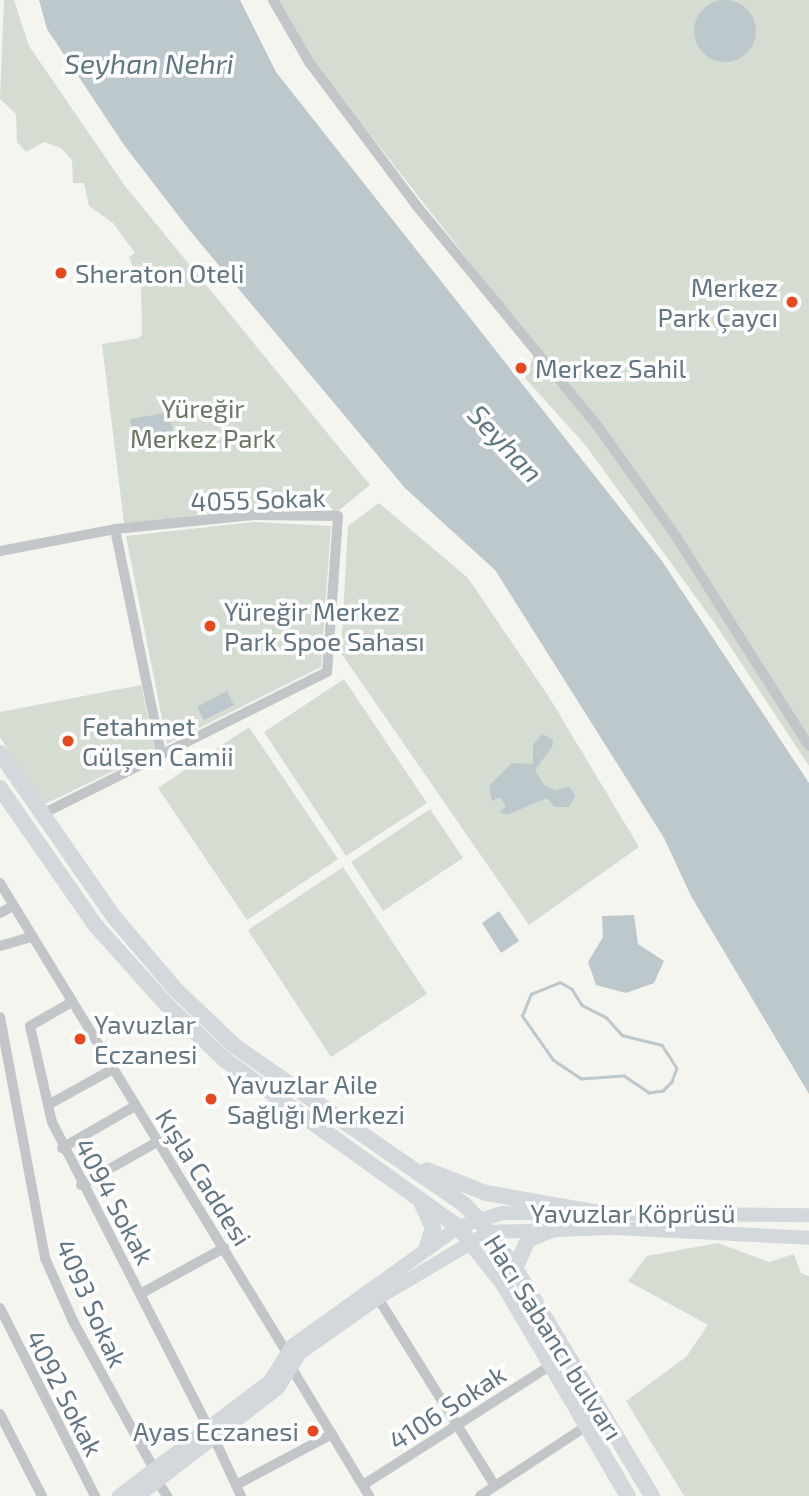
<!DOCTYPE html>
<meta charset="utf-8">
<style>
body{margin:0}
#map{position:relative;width:809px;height:1496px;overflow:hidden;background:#f5f5f0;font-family:"Exo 2",sans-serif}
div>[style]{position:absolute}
.green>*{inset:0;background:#d5dcd1}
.water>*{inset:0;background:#bdc8cd}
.round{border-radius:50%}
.stream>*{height:2.5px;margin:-1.25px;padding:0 1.25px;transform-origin:1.25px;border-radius:1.25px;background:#bdc8cd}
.street>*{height:10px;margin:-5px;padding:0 5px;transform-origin:5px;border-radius:5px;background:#c2c6c9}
.secondary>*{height:14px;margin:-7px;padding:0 7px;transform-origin:7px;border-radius:7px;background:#d3d8dc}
.primary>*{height:16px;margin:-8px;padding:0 8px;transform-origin:8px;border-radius:8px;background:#d3d8dc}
.dots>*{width:19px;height:19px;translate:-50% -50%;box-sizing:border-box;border:4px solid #fff;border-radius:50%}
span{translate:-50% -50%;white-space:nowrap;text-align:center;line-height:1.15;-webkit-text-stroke:7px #fff;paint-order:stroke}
.poi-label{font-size:26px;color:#627583}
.left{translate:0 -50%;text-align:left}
.right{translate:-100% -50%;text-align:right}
.park-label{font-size:26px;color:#677a61}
.street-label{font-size:26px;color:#627583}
.water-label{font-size:28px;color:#5e7780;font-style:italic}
</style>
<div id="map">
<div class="green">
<i style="clip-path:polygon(4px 0,14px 0,29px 46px,125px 186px,370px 485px,337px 512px,253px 511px,124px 523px,102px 344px,139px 338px,142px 334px,141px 286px,129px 257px,135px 253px,113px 223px,89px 206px,84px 183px,73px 183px,72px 160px,61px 148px,44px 142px,26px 152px,17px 142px,16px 114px,0 99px)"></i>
<i style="clip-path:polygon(277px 0,809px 0,809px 766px,716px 625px,586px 446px,525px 378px,537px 348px,311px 59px)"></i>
<i style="clip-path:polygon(379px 503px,468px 578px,549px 697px,639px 847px,529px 925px,341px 653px,348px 526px)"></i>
<i style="clip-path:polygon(254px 522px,331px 526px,321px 667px,167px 744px,126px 536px)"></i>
<i style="clip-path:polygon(344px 679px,427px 803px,346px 856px,264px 732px)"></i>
<i style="clip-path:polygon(141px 685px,155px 751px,41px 806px,0 737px,0 712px)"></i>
<i style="clip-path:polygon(249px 727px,338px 859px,247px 920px,158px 788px)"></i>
<i style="clip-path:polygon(430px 809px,463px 858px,383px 911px,351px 862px)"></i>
<i style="clip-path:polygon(343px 867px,427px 994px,331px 1057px,248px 930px)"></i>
<i style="clip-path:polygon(718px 1243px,769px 1262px,794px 1254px,801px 1273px,809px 1276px,809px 1496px,684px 1496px,626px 1401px,686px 1357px,708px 1325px,628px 1281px,647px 1256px)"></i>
</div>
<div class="water">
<i class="round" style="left:694px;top:0;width:62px;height:62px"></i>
<i style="clip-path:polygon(39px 0,240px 0,276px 72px,662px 561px,809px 783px,809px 1094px,691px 896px,664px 838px,495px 570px,405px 488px,191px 232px,124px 145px,47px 29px)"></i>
<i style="clip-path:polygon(170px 412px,173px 434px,134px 440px,130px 419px)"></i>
<i style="clip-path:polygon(227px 691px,234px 705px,204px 720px,197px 707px)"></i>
<i style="clip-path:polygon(542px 734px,553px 740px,552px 747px,535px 770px,544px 785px,556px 790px,570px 787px,575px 797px,569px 807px,554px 807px,547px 798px,507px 815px,500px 812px,506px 806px,500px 797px,492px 801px,489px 786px,512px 763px,533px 764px,533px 745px)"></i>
<i style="clip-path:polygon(499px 911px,519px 941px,501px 953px,482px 923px)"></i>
<i style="clip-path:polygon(634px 915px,638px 944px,664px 961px,654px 983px,626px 993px,596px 985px,588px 962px,603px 937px,602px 916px)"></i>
</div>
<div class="stream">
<i style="left:560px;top:982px;width:14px;rotate:30deg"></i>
<i style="left:572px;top:989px;width:19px;rotate:58deg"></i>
<i style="left:582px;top:1005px;width:27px;rotate:27deg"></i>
<i style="left:606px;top:1017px;width:24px;rotate:48deg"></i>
<i style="left:622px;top:1035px;width:41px;rotate:14deg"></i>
<i style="left:662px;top:1045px;width:27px;rotate:57deg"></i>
<i style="left:677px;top:1068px;width:15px;rotate:110deg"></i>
<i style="left:672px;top:1082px;width:13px;rotate:135deg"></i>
<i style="left:663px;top:1091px;width:14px;rotate:172deg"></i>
<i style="left:649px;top:1093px;width:30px;rotate:-146deg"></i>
<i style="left:624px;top:1076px;width:43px;rotate:176deg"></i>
<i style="left:581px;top:1079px;width:34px;rotate:-146deg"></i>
<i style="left:553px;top:1060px;width:54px;rotate:-125.2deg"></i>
<i style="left:522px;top:1016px;width:24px;rotate:-68deg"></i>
<i style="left:531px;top:994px;width:31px;rotate:-22deg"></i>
</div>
<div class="street">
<i style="left:273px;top:0;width:72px;rotate:59.9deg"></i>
<i style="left:309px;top:62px;width:179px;rotate:53.2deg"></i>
<i style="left:416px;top:205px;width:285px;rotate:50.6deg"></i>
<i style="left:597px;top:425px;width:138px;rotate:54.7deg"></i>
<i style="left:677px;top:538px;width:246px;rotate:57.6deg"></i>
<i style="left:115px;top:529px;width:230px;rotate:78.4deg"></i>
<i style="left:0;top:551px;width:117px;rotate:-10.8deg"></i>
<i style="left:115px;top:529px;width:139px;rotate:-5.8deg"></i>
<i style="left:253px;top:515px;width:85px;rotate:0.7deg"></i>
<i style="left:338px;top:516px;width:156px;rotate:94deg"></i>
<i style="left:327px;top:672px;width:321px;rotate:153.5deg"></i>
<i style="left:0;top:883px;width:551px;rotate:58.59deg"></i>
<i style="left:287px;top:1353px;width:15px;rotate:74deg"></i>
<i style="left:291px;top:1367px;width:151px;rotate:58.8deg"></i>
<i style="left:0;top:913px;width:15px;rotate:-28deg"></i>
<i style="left:0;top:946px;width:33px;rotate:-16deg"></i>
<i style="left:72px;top:1002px;width:48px;rotate:150.3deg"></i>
<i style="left:30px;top:1026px;width:98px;rotate:77.1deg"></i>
<i style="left:52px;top:1122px;width:345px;rotate:62.9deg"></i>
<i style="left:0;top:1017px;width:245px;rotate:79.4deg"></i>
<i style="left:45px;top:1258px;width:71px;rotate:66deg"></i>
<i style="left:74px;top:1323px;width:169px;rotate:61.3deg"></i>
<i style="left:48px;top:1105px;width:74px;rotate:-29deg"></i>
<i style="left:62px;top:1148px;width:84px;rotate:-29.9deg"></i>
<i style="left:81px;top:1185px;width:87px;rotate:-29.5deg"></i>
<i style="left:140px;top:1294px;width:96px;rotate:-28.7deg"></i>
<i style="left:378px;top:1298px;width:221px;rotate:58.1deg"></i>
<i style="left:0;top:1308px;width:211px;rotate:63.2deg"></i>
<i style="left:0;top:1414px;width:92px;rotate:62.9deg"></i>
<i style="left:214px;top:1438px;width:64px;rotate:65deg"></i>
<i style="left:158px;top:1482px;width:17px;rotate:57deg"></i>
<i style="left:236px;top:1485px;width:109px;rotate:-28deg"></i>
<i style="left:363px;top:1485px;width:225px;rotate:-32.5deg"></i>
<i style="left:480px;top:1496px;width:129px;rotate:-33.3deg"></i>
</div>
<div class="secondary">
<i style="left:119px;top:1496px;width:190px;rotate:-37.3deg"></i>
<i style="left:270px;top:1381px;width:41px;rotate:-57.8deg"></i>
<i style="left:292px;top:1346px;width:204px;rotate:-35.6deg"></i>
<i style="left:458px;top:1227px;width:46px;rotate:-17.7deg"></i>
<i style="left:502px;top:1213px;width:307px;rotate:0.4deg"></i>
<i style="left:138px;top:1496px;width:177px;rotate:-37.6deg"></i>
<i style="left:278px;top:1388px;width:41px;rotate:-57.8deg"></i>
<i style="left:300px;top:1353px;width:95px;rotate:-35.2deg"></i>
<i style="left:378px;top:1298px;width:129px;rotate:-30.7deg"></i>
<i style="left:489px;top:1232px;width:125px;rotate:-1.8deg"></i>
<i style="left:614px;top:1228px;width:195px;rotate:2.9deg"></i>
</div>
<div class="primary">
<i style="left:0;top:753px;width:200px;rotate:55.2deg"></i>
<i style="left:114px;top:917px;width:94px;rotate:49.7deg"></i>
<i style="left:175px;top:989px;width:84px;rotate:43.6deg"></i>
<i style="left:236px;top:1047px;width:277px;rotate:34.6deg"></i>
<i style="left:464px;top:1204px;width:22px;rotate:47deg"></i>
<i style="left:479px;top:1220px;width:60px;rotate:53.1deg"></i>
<i style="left:515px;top:1268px;width:266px;rotate:59deg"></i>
<i style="left:0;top:788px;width:168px;rotate:55.2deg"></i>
<i style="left:96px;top:926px;width:103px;rotate:48.1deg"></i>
<i style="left:165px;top:1003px;width:83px;rotate:43.5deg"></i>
<i style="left:225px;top:1060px;width:287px;rotate:35.6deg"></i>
<i style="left:458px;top:1227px;width:74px;rotate:51.6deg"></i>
<i style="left:504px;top:1285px;width:245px;rotate:59.6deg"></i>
<i style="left:427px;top:1170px;width:63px;rotate:21.3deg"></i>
<i style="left:486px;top:1193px;width:116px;rotate:10deg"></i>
<i style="left:421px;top:1202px;width:29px;rotate:65deg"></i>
<i style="left:433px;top:1228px;width:22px;rotate:108deg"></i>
<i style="left:515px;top:1268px;width:31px;rotate:-65deg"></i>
<i style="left:528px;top:1240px;width:30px;rotate:-23deg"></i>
</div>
<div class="dots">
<i style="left:61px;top:273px;background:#e9481c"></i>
<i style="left:792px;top:302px;background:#e9481c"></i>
<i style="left:521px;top:368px;background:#e9481c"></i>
<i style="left:210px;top:626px;background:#e9481c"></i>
<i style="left:68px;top:741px;background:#e9481c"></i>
<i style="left:80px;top:1039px;background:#e9481c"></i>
<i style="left:211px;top:1099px;background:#e9481c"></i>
<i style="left:313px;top:1431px;background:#e9481c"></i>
</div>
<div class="poi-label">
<span class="left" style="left:75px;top:273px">Sheraton Oteli</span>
<span class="right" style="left:778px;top:302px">Merkez<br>Park Çaycı</span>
<span class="left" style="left:535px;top:368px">Merkez Sahil</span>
<span class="left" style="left:224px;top:626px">Yüreğir Merkez<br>Park Spoe Sahası</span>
<span class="left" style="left:82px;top:741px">Fetahmet<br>Gülşen Camii</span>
<span class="left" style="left:94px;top:1039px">Yavuzlar<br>Eczanesi</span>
<span class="left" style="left:227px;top:1099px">Yavuzlar Aile<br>Sağlığı Merkezi</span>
<span class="right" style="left:299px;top:1431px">Ayas Eczanesi</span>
</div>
<div class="park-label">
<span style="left:203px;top:423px">Yüreğir<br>Merkez Park</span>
</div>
<div class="street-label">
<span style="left:258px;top:499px;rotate:-2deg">4055 Sokak</span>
<span style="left:204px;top:1177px;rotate:58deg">Kışla Caddesi</span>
<span style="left:115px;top:1201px;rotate:62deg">4094 Sokak</span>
<span style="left:633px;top:1213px">Yavuzlar Köprüsü</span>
<span style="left:92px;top:1303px;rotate:66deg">4093 Sokak</span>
<span style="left:554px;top:1337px;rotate:58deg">Hacı Sabancı bulvarı</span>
<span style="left:65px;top:1393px;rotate:63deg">4092 Sokak</span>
<span style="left:447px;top:1407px;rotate:-33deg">4106 Sokak</span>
</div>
<div class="water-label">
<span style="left:149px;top:63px">Seyhan Nehri</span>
<span style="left:506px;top:443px;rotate:47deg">Seyhan</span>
</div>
</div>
